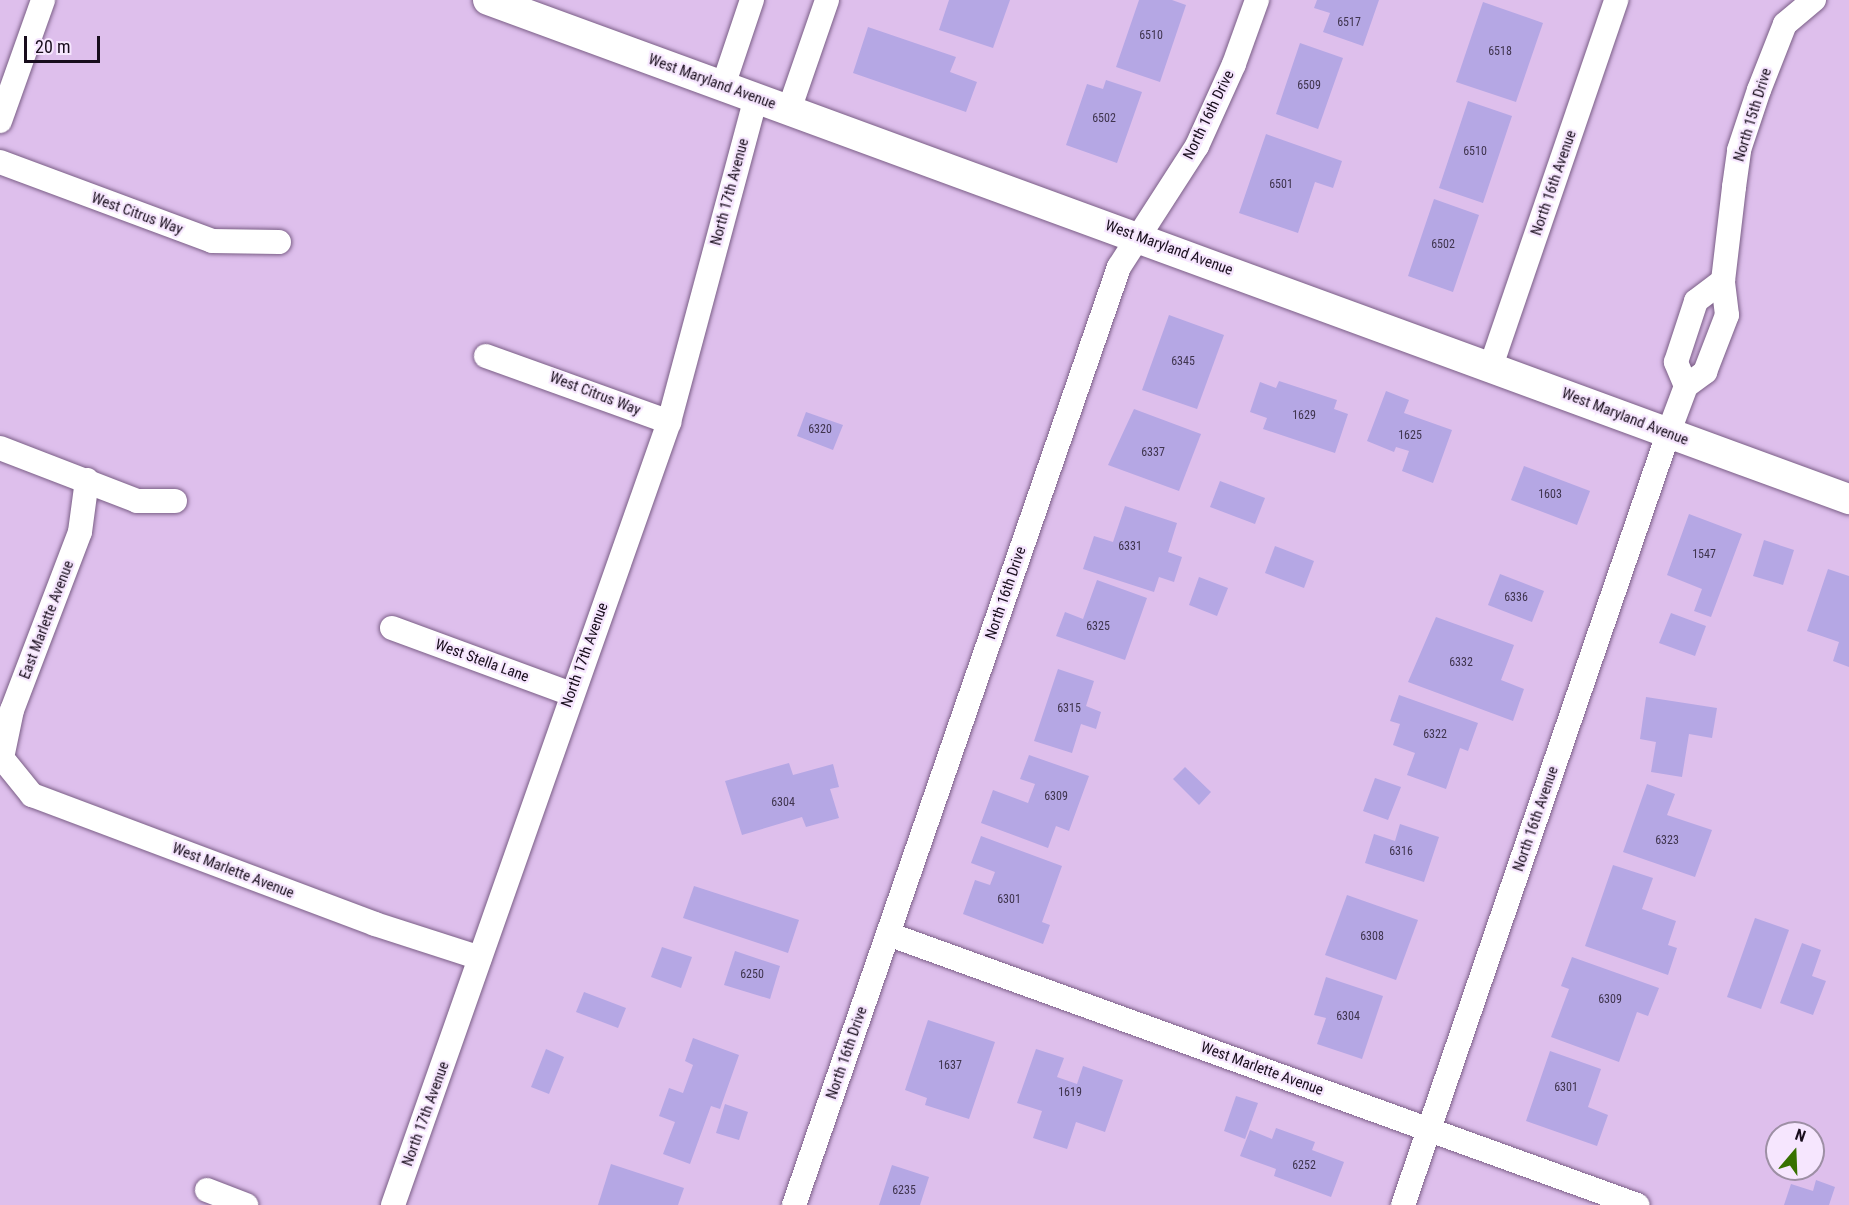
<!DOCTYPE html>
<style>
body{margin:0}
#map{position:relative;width:1849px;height:1205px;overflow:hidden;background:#debfec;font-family:"Roboto Condensed",sans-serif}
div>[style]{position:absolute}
.building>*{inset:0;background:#b5a7e4}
.roads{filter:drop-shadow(0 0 2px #7a5e86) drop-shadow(0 0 2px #7a5e86)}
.minor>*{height:24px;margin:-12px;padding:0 12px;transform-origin:12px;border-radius:12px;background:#fff}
.tertiary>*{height:30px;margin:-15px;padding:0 15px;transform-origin:15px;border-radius:15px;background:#fff}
span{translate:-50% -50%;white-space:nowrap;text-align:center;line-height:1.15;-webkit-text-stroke:4.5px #f6e6fe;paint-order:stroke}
.number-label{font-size:12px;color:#3f344e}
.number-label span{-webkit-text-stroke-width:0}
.street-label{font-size:15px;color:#180d1c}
.north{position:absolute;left:1765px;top:1121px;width:60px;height:60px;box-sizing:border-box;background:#f6e6fe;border:2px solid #9d8fa4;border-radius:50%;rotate:19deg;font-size:16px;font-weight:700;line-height:24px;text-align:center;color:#180d1c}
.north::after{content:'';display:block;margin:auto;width:21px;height:27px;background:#377100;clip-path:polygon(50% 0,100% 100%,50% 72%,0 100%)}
.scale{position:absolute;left:24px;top:36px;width:76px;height:27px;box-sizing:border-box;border:3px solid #180d1c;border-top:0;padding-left:8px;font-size:18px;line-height:21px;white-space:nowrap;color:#180d1c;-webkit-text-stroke:4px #f6e6fe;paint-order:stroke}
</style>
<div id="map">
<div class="building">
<i style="clip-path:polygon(949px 0,1010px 0,993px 48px,939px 30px)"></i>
<i style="clip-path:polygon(1139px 0,1172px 0,1186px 5px,1160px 82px,1116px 67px)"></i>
<i style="clip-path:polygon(1317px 0,1379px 0,1363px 46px,1323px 32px,1330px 13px,1314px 8px)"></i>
<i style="clip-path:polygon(1483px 2px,1543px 23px,1516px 102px,1456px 82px)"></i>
<i style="clip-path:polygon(868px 27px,956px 57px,950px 72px,977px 82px,966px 112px,853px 73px)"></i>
<i style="clip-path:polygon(1300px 43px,1343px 58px,1318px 129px,1276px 114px)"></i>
<i style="clip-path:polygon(1106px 80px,1142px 92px,1117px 163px,1066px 145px,1087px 84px,1103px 89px)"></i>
<i style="clip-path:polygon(1468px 101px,1512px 116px,1483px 203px,1439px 188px)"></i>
<i style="clip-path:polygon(1266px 134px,1342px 161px,1333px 188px,1315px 182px,1298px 233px,1239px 213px)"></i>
<i style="clip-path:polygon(1434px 199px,1479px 215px,1453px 292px,1408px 276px)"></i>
<i style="clip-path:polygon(1169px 315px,1224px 335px,1197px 409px,1142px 390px)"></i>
<i style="clip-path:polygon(1279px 381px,1337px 400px,1334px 409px,1348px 414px,1335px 453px,1263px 429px,1267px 418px,1250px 412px,1260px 382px,1276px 388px)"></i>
<i style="clip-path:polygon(1386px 391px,1409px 400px,1404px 413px,1452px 430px,1433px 483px,1402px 471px,1409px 451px,1396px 447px,1394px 452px,1367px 441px)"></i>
<i style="clip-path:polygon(1134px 409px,1201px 434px,1179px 491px,1108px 465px)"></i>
<i style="clip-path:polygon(806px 412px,843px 425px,833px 450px,797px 436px)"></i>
<i style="clip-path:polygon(1524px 466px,1590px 491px,1577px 525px,1511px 500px)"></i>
<i style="clip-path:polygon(1220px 481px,1265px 498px,1255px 524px,1210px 507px)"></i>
<i style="clip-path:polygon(1125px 506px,1177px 523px,1168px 552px,1182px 557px,1174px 582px,1159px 577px,1154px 592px,1083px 569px,1094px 536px,1113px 542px)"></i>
<i style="clip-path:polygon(1689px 514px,1742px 534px,1711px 617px,1694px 611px,1702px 589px,1667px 575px)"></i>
<i style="clip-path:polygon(1764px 540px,1794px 550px,1783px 585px,1753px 576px)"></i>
<i style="clip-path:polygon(1275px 546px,1314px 561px,1304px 588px,1265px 573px)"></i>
<i style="clip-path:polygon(1828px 569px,1849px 576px,1849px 667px,1833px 661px,1839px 642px,1807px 631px)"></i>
<i style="clip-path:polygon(1500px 574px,1544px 591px,1532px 622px,1488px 605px)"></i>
<i style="clip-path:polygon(1199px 577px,1228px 588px,1217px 616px,1189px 605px)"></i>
<i style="clip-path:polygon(1097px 580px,1147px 598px,1125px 660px,1056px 636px,1065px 612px,1083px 619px)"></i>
<i style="clip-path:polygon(1671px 613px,1706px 626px,1695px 656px,1659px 643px)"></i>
<i style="clip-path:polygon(1436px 617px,1514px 645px,1501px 680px,1524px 689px,1513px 721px,1408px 682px)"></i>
<i style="clip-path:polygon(1058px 669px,1094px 681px,1086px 706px,1101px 712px,1096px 729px,1081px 724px,1072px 753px,1034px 741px)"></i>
<i style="clip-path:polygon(1399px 695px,1478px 723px,1468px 751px,1460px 748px,1446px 789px,1407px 775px,1415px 753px,1393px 745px,1400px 724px,1390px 721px)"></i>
<i style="clip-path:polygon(1646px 697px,1717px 708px,1712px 738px,1689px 734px,1682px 777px,1651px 772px,1656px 742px,1640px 739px)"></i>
<i style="clip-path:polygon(1029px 755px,1089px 776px,1069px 831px,1056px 826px,1048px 848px,981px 823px,993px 790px,1028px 803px,1035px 784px,1020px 779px)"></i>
<i style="clip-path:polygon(789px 763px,793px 775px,833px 764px,839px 787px,830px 789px,839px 818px,806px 827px,802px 817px,742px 835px,725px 781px)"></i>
<i style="clip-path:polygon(1185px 767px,1211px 792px,1199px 805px,1173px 779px)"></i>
<i style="clip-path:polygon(1375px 778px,1401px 787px,1388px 820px,1363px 811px)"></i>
<i style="clip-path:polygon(1647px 784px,1675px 794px,1667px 815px,1712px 830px,1695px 877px,1623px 852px)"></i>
<i style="clip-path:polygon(1400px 824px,1439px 837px,1424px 882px,1365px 863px,1374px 834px,1395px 841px)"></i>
<i style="clip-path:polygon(981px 836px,1062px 866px,1042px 922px,1050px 925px,1043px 944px,963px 914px,975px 880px,990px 885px,995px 872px,971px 863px)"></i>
<i style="clip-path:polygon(1613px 865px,1653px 878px,1642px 909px,1676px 921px,1668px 945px,1677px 948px,1668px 975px,1585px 946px)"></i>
<i style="clip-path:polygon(694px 886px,799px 920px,788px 953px,683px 918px)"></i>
<i style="clip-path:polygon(1347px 895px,1418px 920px,1396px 980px,1325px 955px)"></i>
<i style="clip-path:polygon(1755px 918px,1789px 930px,1761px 1009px,1727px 997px)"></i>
<i style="clip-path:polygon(1802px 943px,1821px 950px,1812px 976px,1826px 981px,1813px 1015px,1780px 1003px)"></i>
<i style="clip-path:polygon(662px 947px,692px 957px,681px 988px,651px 977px)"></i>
<i style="clip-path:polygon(735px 951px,780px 966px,770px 999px,724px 985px)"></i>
<i style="clip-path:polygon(1572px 957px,1659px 988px,1648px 1016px,1637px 1012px,1619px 1062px,1551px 1037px,1569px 989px,1561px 986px)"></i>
<i style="clip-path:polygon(1326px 977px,1383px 996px,1362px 1059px,1317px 1044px,1326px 1018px,1314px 1015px)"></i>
<i style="clip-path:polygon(584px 992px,626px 1008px,618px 1028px,576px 1012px)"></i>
<i style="clip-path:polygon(928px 1020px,995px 1042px,969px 1119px,925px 1105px,927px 1098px,905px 1090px)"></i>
<i style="clip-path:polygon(693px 1038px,739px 1055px,720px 1109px,711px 1106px,690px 1164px,663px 1154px,675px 1122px,659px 1116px,669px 1088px,683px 1093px,693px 1065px,685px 1061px)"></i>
<i style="clip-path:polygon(546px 1049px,564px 1057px,549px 1094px,531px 1087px)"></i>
<i style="clip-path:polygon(1036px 1049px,1064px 1058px,1057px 1077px,1077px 1084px,1083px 1066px,1123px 1080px,1105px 1132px,1076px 1122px,1067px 1149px,1033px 1138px,1042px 1111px,1017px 1103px)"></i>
<i style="clip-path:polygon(1550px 1051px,1601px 1069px,1588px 1107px,1608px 1115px,1597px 1146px,1526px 1121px)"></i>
<i style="clip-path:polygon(1236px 1096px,1258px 1103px,1245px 1139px,1224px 1131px)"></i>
<i style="clip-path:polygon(725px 1104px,748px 1112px,739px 1140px,716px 1133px)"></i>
<i style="clip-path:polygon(1276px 1128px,1315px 1142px,1312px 1150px,1344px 1162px,1331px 1197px,1274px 1176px,1276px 1169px,1240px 1156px,1250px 1130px,1272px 1139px)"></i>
<i style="clip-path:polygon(611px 1164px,684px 1188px,678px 1205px,598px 1205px)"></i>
<i style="clip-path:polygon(892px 1165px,929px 1177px,920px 1205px,879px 1205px)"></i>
<i style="clip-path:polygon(1816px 1180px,1835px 1187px,1829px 1205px,1784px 1205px,1791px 1184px,1813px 1191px)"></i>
</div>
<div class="roads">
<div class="minor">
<i style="left:723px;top:86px;width:91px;rotate:-71.4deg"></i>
<i style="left:789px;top:110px;width:116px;rotate:-70.9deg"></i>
<i style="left:0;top:121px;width:128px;rotate:-70.4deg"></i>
<i style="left:0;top:162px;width:226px;rotate:20.4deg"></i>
<i style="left:212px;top:241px;width:67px;rotate:0.9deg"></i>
<i style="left:486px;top:356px;width:195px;rotate:19.8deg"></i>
<i style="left:1491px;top:366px;width:387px;rotate:-71.1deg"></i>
<i style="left:1686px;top:386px;width:26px;rotate:-113deg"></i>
<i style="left:1676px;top:362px;width:64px;rotate:-71.8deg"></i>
<i style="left:1696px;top:301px;width:34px;rotate:-37deg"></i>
<i style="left:0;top:448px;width:147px;rotate:21.1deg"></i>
<i style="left:137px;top:501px;width:38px"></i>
<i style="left:87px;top:480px;width:52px;rotate:97.7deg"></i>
<i style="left:80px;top:532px;width:191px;rotate:110.9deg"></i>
<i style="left:12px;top:710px;width:49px;rotate:101.8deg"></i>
<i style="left:2px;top:758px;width:48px;rotate:51deg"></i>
<i style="left:32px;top:795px;width:366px;rotate:20.6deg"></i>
<i style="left:375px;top:924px;width:110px;rotate:17.9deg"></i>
<i style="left:392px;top:628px;width:191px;rotate:20.2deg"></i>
<i style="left:888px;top:934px;width:797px;rotate:19.89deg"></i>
<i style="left:207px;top:1190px;width:42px;rotate:21deg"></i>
<i style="left:393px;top:1205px;width:830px;rotate:-70.58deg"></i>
<i style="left:669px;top:422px;width:335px;rotate:-75deg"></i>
<i style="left:794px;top:1205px;width:993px;rotate:-70.89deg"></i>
<i style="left:1119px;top:267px;width:144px;rotate:-57.2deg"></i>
<i style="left:1197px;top:146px;width:90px;rotate:-65.7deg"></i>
<i style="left:1234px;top:64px;width:68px;rotate:-70.2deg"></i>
<i style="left:1403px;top:1205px;width:815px;rotate:-71.03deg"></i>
<i style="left:1668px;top:434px;width:51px;rotate:-69.4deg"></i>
<i style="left:1686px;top:386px;width:24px;rotate:-36deg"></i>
<i style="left:1705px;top:372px;width:61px;rotate:-68.9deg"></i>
<i style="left:1727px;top:315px;width:34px;rotate:-97deg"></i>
<i style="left:1723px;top:281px;width:95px;rotate:-83.3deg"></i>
<i style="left:1734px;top:187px;width:37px;rotate:-82deg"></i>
<i style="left:1739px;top:150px;width:63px;rotate:-71.6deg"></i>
<i style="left:1759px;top:90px;width:71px;rotate:-68.5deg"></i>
<i style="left:1785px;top:24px;width:38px;rotate:-40deg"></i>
</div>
<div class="tertiary">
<i style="left:488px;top:0;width:1450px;rotate:20.14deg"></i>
</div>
</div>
<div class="number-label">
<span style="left:1349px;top:23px">6517</span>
<span style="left:1151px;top:36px">6510</span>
<span style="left:1500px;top:52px">6518</span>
<span style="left:1309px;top:86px">6509</span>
<span style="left:1104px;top:119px">6502</span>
<span style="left:1475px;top:152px">6510</span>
<span style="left:1281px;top:185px">6501</span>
<span style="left:1443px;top:245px">6502</span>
<span style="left:1183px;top:362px">6345</span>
<span style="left:1304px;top:416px">1629</span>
<span style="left:820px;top:430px">6320</span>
<span style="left:1410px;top:436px">1625</span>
<span style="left:1153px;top:453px">6337</span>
<span style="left:1550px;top:495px">1603</span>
<span style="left:1130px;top:547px">6331</span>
<span style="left:1704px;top:555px">1547</span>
<span style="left:1516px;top:598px">6336</span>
<span style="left:1098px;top:627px">6325</span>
<span style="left:1461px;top:663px">6332</span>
<span style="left:1069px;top:709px">6315</span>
<span style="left:1435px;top:735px">6322</span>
<span style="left:1056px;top:797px">6309</span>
<span style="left:783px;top:803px">6304</span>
<span style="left:1667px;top:841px">6323</span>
<span style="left:1401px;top:852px">6316</span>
<span style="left:1009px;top:900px">6301</span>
<span style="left:1372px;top:937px">6308</span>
<span style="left:752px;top:975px">6250</span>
<span style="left:1610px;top:1000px">6309</span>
<span style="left:1348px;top:1017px">6304</span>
<span style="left:950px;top:1066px">1637</span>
<span style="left:1566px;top:1088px">6301</span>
<span style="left:1070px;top:1093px">1619</span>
<span style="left:1304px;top:1166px">6252</span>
<span style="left:904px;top:1191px">6235</span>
</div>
<div class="street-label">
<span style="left:712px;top:82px;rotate:20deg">West Maryland Avenue</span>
<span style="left:1209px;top:115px;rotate:-64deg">North 16th Drive</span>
<span style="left:1753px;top:115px;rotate:-73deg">North 15th Drive</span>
<span style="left:1554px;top:183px;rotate:-71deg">North 16th Avenue</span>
<span style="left:730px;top:192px;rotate:-75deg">North 17th Avenue</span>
<span style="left:137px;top:214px;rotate:20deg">West Citrus Way</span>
<span style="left:1169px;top:248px;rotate:20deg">West Maryland Avenue</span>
<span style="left:595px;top:394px;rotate:21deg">West Citrus Way</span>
<span style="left:1625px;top:417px;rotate:21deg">West Maryland Avenue</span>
<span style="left:1006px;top:593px;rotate:-71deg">North 16th Drive</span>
<span style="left:47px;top:620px;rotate:-69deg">East Marlette Avenue</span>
<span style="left:585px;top:655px;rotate:-70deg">North 17th Avenue</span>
<span style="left:482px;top:661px;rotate:20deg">West Stella Lane</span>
<span style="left:1536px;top:819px;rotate:-71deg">North 16th Avenue</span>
<span style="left:233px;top:871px;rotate:21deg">West Marlette Avenue</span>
<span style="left:847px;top:1053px;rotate:-71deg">North 16th Drive</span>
<span style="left:1262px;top:1069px;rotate:20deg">West Marlette Avenue</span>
<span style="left:426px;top:1114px;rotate:-70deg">North 17th Avenue</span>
</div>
<div class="north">N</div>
<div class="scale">20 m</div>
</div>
